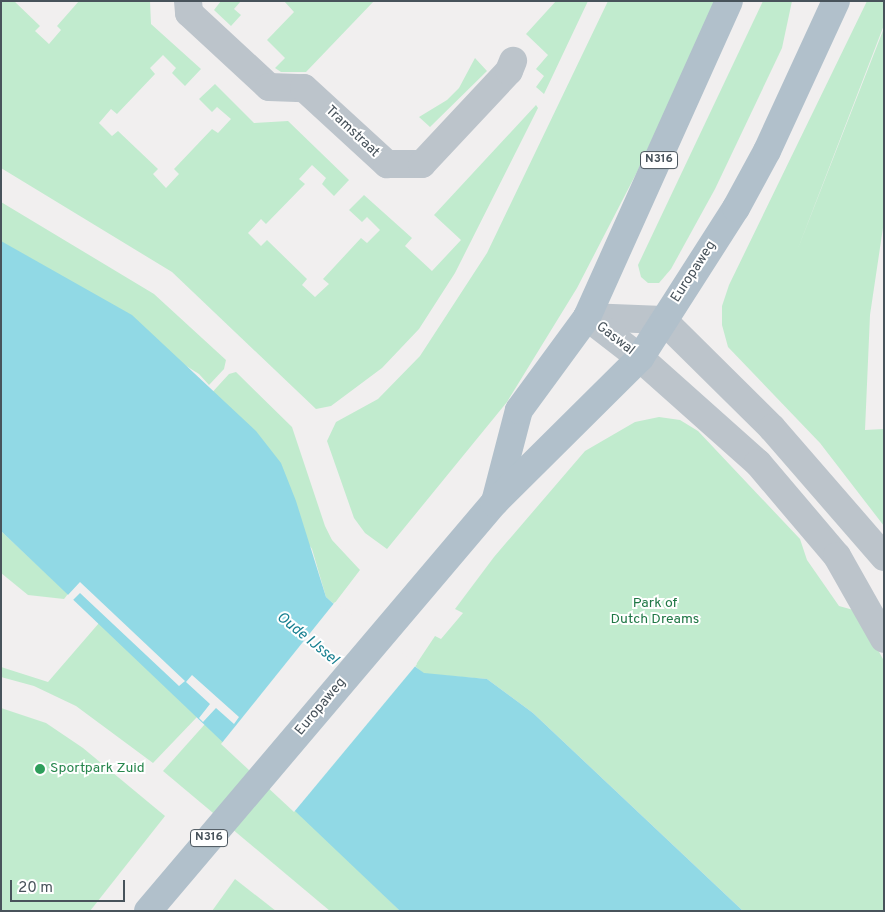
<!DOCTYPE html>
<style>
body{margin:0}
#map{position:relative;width:885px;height:912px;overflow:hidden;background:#f1efef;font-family:Overpass,sans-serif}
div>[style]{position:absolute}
.green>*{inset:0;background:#c1ebce}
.water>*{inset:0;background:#91d9e5}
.pier>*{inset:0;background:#f1efef}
.minor>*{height:28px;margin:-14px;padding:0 14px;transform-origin:14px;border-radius:14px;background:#bcc4cb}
.tertiary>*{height:28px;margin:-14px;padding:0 14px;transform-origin:14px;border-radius:14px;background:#bcc4cb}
.primary>*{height:28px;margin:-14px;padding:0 14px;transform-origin:14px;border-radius:14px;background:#b1c0cb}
.dots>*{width:14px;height:14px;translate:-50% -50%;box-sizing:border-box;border:2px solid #fff;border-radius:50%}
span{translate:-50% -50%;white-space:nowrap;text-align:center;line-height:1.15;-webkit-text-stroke:4px #fff;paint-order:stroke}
.shield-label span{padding:1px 4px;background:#fff;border:1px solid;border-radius:4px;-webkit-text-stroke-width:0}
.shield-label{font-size:12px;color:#48535b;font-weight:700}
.street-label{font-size:14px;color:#48535b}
.park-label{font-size:14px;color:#1f7745}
.leisure-label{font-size:14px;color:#27864d}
.left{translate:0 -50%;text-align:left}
.water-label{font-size:15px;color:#177f90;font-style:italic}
.frame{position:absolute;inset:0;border:2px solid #48535b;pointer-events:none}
.scale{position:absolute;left:10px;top:880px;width:115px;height:22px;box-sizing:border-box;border:2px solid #48535b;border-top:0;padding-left:6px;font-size:15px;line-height:18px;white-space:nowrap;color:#48535b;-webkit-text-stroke:4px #fff;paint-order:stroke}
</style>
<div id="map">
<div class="green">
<i style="clip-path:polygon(1px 1px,14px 1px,40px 26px,35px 31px,49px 44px,61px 30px,57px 26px,79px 1px,150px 1px,151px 24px,201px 69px,185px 86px,172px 73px,176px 68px,163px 55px,150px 68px,155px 74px,117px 114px,111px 109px,99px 123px,112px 136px,118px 131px,158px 169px,153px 174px,166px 188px,179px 174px,174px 169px,212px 129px,218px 133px,231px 119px,217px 107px,212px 112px,199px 99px,215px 84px,254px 123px,288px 121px,349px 180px,334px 196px,322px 184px,326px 178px,312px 165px,299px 179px,305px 184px,266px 224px,261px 219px,248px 233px,261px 246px,267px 240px,307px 279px,302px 285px,315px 297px,329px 284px,323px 279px,361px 238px,367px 243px,380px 230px,367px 217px,362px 222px,349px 210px,364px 195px,412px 238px,405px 246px,432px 271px,461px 240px,434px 215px,536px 105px,538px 108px,455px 273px,419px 329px,382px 368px,331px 406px,316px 409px,172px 272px,1px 168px)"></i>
<i style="clip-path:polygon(221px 1px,241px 1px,234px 9px,241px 15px,231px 26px,214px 10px)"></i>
<i style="clip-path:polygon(284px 1px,374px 1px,306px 72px,281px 72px,275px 68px,285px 58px,267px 40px,294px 12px)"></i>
<i style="clip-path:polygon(556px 1px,588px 1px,544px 94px,536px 87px,544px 76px,536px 69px,548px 55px,526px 34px)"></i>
<i style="clip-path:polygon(608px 1px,716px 1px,638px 170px,577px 288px,507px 402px,387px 549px,365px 533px,354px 518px,327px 441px,336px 422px,378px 399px,420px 356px,487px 253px)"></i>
<i style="clip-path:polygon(763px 1px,792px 1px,782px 48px,715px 189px,671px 269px,659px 283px,648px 283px,641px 277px,638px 265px)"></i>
<i style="clip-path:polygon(867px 1px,884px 1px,884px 25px,797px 251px,884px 28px,884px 221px,870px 315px,865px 430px,884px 429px,884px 526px,820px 443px,728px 347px,722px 325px,722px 306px,729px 285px)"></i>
<i style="clip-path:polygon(475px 58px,487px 71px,430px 127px,419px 117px,447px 100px,459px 88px)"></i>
<i style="clip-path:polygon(1px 202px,154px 294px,226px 360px,224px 369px,209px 385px,199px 374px,1px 249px)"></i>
<i style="clip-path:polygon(236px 372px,292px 427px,325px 526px,332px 540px,360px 570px,334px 604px,326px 597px,312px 549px,207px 398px,229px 374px)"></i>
<i style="clip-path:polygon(659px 417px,680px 420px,698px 431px,800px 539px,807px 560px,839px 606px,857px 611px,884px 661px,884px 911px,743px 911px,533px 713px,487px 679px,424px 674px,415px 666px,435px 636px,441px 639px,463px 613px,455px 609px,494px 557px,585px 451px,635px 422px)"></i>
<i style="clip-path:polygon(1px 531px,68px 594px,64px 599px,28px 595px,1px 573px)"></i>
<i style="clip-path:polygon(99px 623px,197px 717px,153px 763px,76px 706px,34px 686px,1px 677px,1px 667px,48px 682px)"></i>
<i style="clip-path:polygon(1px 708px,46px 723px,83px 748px,165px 816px,90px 911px,1px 911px)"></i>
<i style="clip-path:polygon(205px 724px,357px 869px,400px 911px,330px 911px,163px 771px)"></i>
<i style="clip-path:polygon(235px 879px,276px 911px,212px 911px)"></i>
</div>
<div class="water">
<i style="clip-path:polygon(1px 241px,132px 315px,256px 431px,281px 463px,296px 501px,326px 597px,356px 624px,424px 673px,487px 679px,533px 713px,743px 911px,400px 911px,1px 531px)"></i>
</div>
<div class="pier">
<i style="clip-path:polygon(80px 582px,185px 681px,179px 686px,80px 593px,72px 601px,67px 596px)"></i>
<i style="clip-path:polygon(335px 602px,417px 664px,294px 812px,221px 744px)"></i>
<i style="clip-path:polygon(192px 675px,239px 717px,234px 724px,216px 708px,203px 722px,199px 718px,210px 704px,186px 682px)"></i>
</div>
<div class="minor">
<i style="left:188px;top:1px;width:12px;rotate:85deg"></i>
<i style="left:189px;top:13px;width:109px;rotate:42.8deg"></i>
<i style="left:269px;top:87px;width:35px;rotate:2deg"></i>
<i style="left:304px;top:88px;width:113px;rotate:42.5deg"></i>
<i style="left:387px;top:164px;width:35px"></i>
<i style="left:422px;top:164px;width:127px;rotate:-46.9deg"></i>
<i style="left:509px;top:71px;width:11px;rotate:-68deg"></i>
<i style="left:587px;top:317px;width:76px;rotate:2.3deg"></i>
<i style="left:587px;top:317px;width:67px;rotate:37.7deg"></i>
</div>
<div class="tertiary">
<i style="left:663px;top:320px;width:153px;rotate:44.7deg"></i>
<i style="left:772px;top:428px;width:171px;rotate:49deg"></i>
<i style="left:640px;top:358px;width:158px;rotate:41.7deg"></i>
<i style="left:758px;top:463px;width:122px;rotate:49.7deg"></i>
<i style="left:837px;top:556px;width:95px;rotate:60.5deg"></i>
</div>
<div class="primary">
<i style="left:495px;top:502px;width:95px;rotate:-75.4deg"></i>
<i style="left:519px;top:410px;width:115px;rotate:-53.8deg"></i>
<i style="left:587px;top:317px;width:346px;rotate:-65.8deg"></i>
<i style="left:148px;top:911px;width:535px;rotate:-49.7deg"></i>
<i style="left:494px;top:503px;width:206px;rotate:-44.8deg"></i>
<i style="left:640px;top:358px;width:178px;rotate:-57.4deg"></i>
<i style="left:736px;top:208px;width:65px;rotate:-61.5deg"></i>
<i style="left:767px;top:151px;width:165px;rotate:-65.3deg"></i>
</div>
<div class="dots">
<i style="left:40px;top:769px;background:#2e9e5b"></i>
</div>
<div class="shield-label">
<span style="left:659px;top:160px">N316</span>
<span style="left:209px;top:838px">N316</span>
</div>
<div class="street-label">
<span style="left:352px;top:132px;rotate:43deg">Tramstraat</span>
<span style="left:694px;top:272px;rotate:-57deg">Europaweg</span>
<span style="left:615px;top:339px;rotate:38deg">Gaswal</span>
<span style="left:321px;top:707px;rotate:-50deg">Europaweg</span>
</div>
<div class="park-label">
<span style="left:655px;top:612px">Park of<br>Dutch Dreams</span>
</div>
<div class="leisure-label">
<span class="left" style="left:50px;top:769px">Sportpark Zuid</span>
</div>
<div class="water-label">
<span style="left:307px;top:639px;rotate:39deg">Oude IJssel</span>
</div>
<div class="frame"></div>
<div class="scale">20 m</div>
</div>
